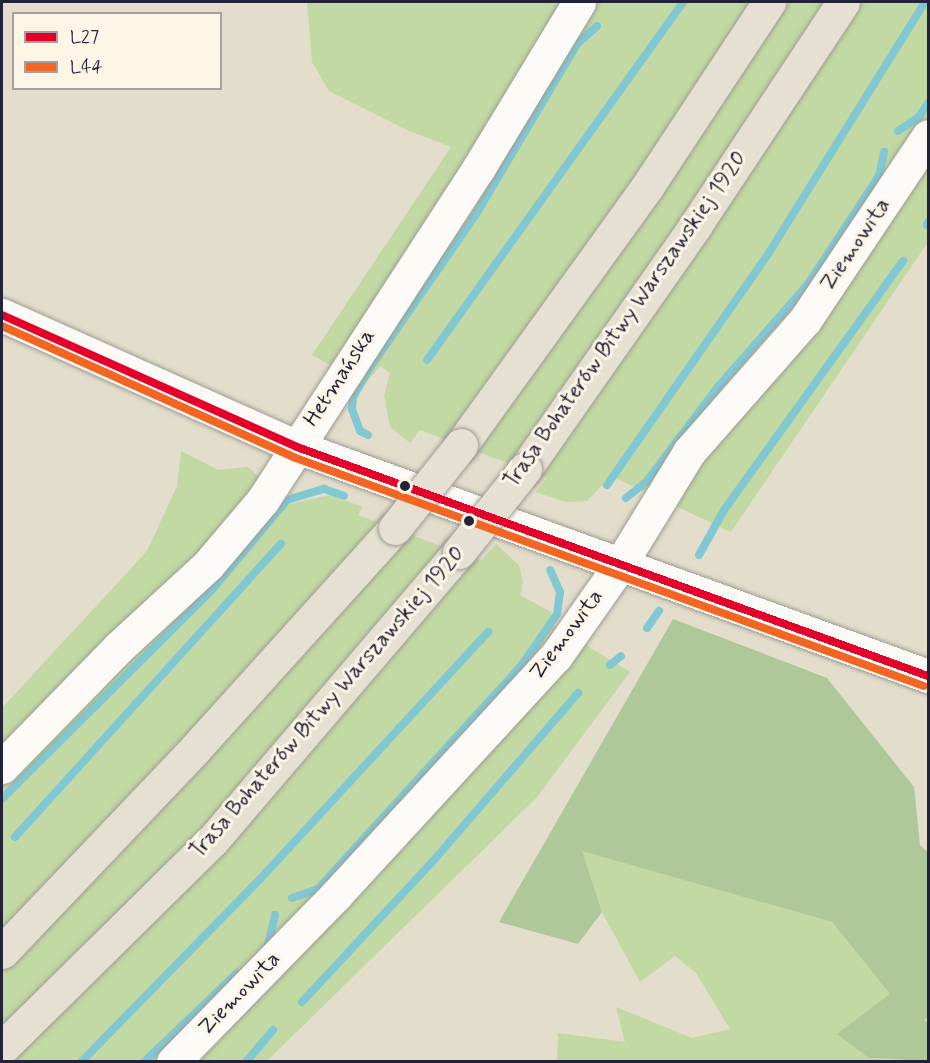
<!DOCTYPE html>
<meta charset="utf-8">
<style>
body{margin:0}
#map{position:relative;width:930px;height:1063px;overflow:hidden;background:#e3ddcb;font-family:Mynerve,sans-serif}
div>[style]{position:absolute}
.green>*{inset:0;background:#c2d9a3}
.forest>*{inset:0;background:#afc899}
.stream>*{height:8px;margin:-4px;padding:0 4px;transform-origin:4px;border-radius:4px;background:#82c8d3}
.roads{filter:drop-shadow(0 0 2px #9f9c95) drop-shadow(0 0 2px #9f9c95)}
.minor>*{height:33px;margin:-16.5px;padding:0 16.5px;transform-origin:16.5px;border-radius:16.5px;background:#fbfaf7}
.highway>*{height:33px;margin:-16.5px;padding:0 16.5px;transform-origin:16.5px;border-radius:16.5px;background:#e6e0d3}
.bridges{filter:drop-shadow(0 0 2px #9f9c95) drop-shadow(0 0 2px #9f9c95)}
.highway-bridge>*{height:33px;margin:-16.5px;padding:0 16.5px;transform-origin:16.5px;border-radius:16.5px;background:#e6e0d3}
.bus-1>*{height:8px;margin:-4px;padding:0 4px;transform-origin:4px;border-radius:4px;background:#e4002b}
.bus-2>*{height:8px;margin:-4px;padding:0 4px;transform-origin:4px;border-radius:4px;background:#f26522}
.dots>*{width:16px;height:16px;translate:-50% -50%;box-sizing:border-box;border:3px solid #fcf5e5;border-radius:50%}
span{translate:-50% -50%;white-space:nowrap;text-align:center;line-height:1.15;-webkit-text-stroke:6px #fcf5e5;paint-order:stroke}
.street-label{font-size:22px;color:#22223b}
.frame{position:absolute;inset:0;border:3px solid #22223b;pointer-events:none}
.legend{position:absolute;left:12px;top:12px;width:210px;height:78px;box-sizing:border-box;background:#fcf5e5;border:2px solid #a5a1a1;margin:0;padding:8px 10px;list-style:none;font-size:18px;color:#22223b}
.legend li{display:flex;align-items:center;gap:12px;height:30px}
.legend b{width:30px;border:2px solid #a5a1a1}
</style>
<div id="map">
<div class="green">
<i style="clip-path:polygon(307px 2px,928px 2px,928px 242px,731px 532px,611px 476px,587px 501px,565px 502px,536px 492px,547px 478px,420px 430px,410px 443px,390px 427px,384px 396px,390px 373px,380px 366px,365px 384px,312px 355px,451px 147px,409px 131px,329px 91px,312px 62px)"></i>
<i style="clip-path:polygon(181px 451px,218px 470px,248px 467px,289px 504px,330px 495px,363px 507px,358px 515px,481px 561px,496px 544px,519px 565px,523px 582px,520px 595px,551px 612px,553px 625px,630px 672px,537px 797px,267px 1061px,2px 1061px,2px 708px,147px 551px,177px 486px)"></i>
<i style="clip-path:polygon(581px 850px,832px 922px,890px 994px,869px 1058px,889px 1061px,557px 1062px,558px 1033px,625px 1042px,616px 1007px,692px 1038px,730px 1029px,696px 973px,675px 956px,640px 982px,602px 912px)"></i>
</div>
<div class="forest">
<i style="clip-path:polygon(673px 619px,827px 678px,914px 787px,920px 845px,928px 852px,928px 1017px,925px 1020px,928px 1024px,928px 1061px,869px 1058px,837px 1034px,890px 994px,832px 922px,582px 851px,602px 912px,578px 944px,499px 922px)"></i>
</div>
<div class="stream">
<i style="left:898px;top:131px;width:25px;rotate:-34deg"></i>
<i style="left:919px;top:117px;width:17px;rotate:-57deg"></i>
<i style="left:927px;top:225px;width:3px;rotate:-72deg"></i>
<i style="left:427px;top:360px;width:440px;rotate:-54.4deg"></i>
<i style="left:368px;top:435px;width:9px;rotate:-153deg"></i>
<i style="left:360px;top:431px;width:23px;rotate:-110deg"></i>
<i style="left:352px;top:409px;width:12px;rotate:-85deg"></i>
<i style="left:353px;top:397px;width:32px;rotate:-60deg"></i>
<i style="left:369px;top:369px;width:186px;rotate:-55.3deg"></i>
<i style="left:475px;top:216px;width:200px;rotate:-59.3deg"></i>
<i style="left:577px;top:44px;width:27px;rotate:-42deg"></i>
<i style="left:607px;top:485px;width:285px;rotate:-55.1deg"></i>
<i style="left:770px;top:251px;width:293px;rotate:-58.1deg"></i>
<i style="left:626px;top:498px;width:27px;rotate:-39deg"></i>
<i style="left:647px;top:481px;width:116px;rotate:-53deg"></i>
<i style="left:717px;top:388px;width:138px;rotate:-48.8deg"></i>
<i style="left:808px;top:284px;width:129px;rotate:-56.7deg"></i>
<i style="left:879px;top:176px;width:25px;rotate:-78deg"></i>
<i style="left:699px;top:555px;width:51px;rotate:-60.9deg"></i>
<i style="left:724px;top:510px;width:307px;rotate:-54.3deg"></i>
<i style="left:647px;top:628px;width:21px;rotate:-55deg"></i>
<i style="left:610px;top:665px;width:14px;rotate:-39deg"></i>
<i style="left:2px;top:799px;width:296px;rotate:-44.9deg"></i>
<i style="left:212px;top:590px;width:117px;rotate:-50.2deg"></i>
<i style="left:287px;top:500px;width:39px;rotate:-17deg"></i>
<i style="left:324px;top:489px;width:21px;rotate:19deg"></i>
<i style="left:15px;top:837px;width:396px;rotate:-47.8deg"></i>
<i style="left:292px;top:898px;width:28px;rotate:-19deg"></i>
<i style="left:318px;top:889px;width:302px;rotate:-47.7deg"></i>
<i style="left:521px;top:666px;width:63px;rotate:-55.3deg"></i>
<i style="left:557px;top:614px;width:22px;rotate:-82deg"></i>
<i style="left:560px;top:592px;width:24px;rotate:-114deg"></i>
<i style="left:268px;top:945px;width:31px;rotate:-77deg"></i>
<i style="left:302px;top:1002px;width:194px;rotate:-47.1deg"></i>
<i style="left:434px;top:860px;width:221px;rotate:-49.2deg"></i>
<i style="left:81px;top:1062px;width:257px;rotate:-45.6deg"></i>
<i style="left:261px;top:878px;width:335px;rotate:-47.3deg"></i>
<i style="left:144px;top:1062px;width:129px;rotate:-43.7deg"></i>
<i style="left:246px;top:1062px;width:42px;rotate:-49.8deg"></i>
</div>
<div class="roads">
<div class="minor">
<i style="left:2px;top:315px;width:323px;rotate:24.1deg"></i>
<i style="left:297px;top:447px;width:671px;rotate:19.95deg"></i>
<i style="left:2px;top:767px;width:166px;rotate:-45.7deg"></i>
<i style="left:118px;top:648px;width:122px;rotate:-42.7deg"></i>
<i style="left:208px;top:565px;width:85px;rotate:-49.8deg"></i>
<i style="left:263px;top:500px;width:395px;rotate:-57deg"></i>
<i style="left:478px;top:169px;width:195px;rotate:-58.8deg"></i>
<i style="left:173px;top:1062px;width:233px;rotate:-45.7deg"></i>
<i style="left:336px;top:895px;width:325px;rotate:-47.4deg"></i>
<i style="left:556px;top:656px;width:113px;rotate:-55deg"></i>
<i style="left:621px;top:563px;width:130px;rotate:-58.5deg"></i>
<i style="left:689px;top:452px;width:176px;rotate:-48.7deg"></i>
<i style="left:805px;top:320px;width:221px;rotate:-56.2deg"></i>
</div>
<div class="highway">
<i style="left:461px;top:445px;width:318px;rotate:-54.2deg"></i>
<i style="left:647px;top:187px;width:222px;rotate:-56.6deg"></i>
<i style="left:525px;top:469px;width:297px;rotate:-55deg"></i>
<i style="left:695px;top:226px;width:268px;rotate:-56.5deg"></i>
<i style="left:2px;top:952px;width:280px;rotate:-46.4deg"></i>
<i style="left:195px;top:749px;width:298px;rotate:-47.9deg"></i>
<i style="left:2px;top:1048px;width:295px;rotate:-44.6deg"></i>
<i style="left:212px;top:841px;width:380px;rotate:-49.5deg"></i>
</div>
</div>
<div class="bridges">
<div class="highway-bridge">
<i style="left:395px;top:528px;width:106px;rotate:-51.5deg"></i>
<i style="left:459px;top:552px;width:106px;rotate:-51.5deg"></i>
</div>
</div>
<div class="bus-1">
<i style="left:2px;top:315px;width:323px;rotate:24.1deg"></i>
<i style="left:297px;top:447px;width:671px;rotate:19.95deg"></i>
</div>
<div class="bus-2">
<i style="left:2px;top:326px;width:319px;rotate:24.2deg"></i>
<i style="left:293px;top:457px;width:671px;rotate:19.95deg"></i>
</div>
<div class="dots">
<i style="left:405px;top:486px;background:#22223b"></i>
<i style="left:469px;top:521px;background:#22223b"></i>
</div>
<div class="street-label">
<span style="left:856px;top:245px;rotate:-56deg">Ziemowita</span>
<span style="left:626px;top:320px;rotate:-55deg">Trasa Bohaterów Bitwy Warszawskiej 1920</span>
<span style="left:340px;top:378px;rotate:-57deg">Hetmańska</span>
<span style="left:567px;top:635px;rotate:-53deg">Ziemowita</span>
<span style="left:328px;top:703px;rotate:-49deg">Trasa Bohaterów Bitwy Warszawskiej 1920</span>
<span style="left:240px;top:994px;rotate:-46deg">Ziemowita</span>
</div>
<div class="frame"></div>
<ul class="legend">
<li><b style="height:8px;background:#e4002b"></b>L27</li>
<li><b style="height:8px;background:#f26522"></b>L44</li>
</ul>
</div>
